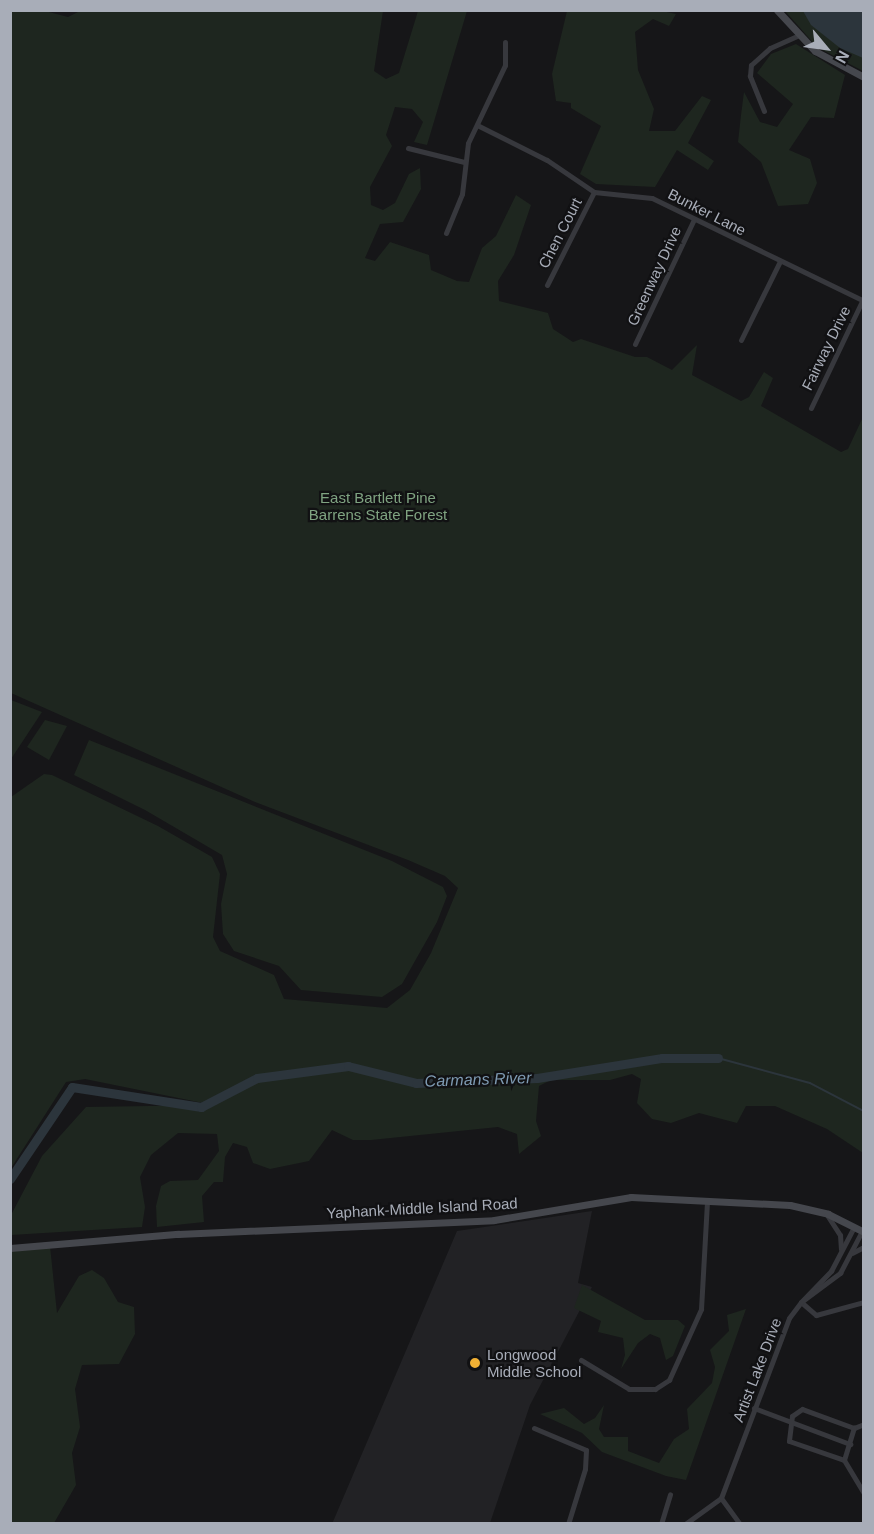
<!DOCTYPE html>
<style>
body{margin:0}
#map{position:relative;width:874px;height:1534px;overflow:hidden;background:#161618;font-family:Helvetica,sans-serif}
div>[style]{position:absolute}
.built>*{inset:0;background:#222225}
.green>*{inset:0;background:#1e261f}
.water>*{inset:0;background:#2c353c}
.stream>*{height:1.5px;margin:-0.75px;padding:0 0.75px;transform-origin:0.75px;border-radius:0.75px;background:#2c353c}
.river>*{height:9px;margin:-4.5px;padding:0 4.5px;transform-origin:4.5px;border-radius:4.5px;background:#2c353c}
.street>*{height:5px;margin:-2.5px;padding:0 2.5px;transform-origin:2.5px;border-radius:2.5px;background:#37383d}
.secondary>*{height:7px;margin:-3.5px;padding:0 3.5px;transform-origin:3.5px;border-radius:3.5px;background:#45474d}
.dots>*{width:16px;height:16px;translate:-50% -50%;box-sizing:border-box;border:3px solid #111113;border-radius:50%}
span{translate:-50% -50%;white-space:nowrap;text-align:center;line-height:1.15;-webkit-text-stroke:4.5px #111113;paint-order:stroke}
.street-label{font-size:15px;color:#a8adb8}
.park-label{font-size:15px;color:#7fa381}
.poi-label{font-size:15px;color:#a8adb8}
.left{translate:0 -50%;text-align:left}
.water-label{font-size:16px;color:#7f9bb3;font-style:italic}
.frame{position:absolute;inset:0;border:12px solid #a8adb8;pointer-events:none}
.north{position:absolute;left:796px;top:18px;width:60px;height:60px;-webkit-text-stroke:4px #111113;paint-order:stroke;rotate:119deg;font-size:16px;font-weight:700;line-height:24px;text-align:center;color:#a8adb8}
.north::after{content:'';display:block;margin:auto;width:21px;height:27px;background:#a8adb8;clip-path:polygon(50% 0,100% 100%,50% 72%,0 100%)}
</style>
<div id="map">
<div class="built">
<i style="clip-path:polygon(592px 1211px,578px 1283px,592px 1287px,530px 1405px,490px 1523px,332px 1524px,457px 1231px)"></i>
</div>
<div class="green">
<i style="clip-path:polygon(80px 11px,383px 11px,374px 71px,386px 79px,399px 73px,418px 11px,467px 11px,427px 145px,414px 142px,423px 122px,412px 109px,395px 107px,386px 135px,392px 146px,370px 187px,371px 205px,383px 210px,395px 203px,409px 174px,420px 168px,421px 189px,403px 222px,380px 224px,365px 258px,375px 261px,390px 242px,429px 255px,431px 270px,457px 281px,469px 282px,482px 248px,496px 236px,516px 195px,531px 205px,514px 255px,498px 281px,499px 301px,548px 313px,553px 329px,573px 342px,581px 339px,635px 357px,647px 357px,672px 370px,697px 345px,692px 375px,741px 401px,749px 397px,764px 372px,773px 378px,761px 406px,841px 452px,848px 449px,863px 417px,863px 1153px,827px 1129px,775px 1106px,746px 1106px,737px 1123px,699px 1113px,671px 1123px,652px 1119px,637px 1103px,641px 1079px,632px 1074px,610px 1080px,551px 1080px,539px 1086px,536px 1121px,541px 1136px,519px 1154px,517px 1134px,498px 1127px,371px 1140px,353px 1140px,332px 1130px,309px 1161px,270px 1169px,253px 1163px,247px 1147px,233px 1143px,225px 1157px,223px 1182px,214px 1182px,202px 1196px,204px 1222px,157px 1227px,156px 1206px,161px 1186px,170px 1181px,198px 1180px,219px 1151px,217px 1134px,178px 1133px,151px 1155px,140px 1177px,145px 1207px,142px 1227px,11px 1235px,11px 1215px,42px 1156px,86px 1107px,213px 1105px,85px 1079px,66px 1082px,11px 1168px,11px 797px,44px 774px,52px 775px,158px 826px,212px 857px,220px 874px,213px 937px,220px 951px,274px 975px,284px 999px,387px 1008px,410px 990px,431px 953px,458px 888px,445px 876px,408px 860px,255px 802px,11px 693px,11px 11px,45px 11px,68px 17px)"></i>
<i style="clip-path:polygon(662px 11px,676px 14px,669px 26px,653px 19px,635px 32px,638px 70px,654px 109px,649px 131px,675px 131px,702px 96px,711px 100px,688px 143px,714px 161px,708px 170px,677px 150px,655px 187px,596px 184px,580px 174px,601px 126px,571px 108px,571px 103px,556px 101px,552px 74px,567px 11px)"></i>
<i style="clip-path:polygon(785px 11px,863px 11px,863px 71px,817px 47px)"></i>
<i style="clip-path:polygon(796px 44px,845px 75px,834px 118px,811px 117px,789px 150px,810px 159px,817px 183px,808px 204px,778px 206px,761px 162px,738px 142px,741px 115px,744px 92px,760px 122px,777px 127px,793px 104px,757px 73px,771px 54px)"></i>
<i style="clip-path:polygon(11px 700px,42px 712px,11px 759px,10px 700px)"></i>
<i style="clip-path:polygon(45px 720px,67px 726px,49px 760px,27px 747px)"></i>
<i style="clip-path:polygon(89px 740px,392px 861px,443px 887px,447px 896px,437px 922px,402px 984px,382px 997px,301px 990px,279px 966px,234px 951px,223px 934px,221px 904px,227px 874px,222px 855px,145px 810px,74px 775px)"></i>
<i style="clip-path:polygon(50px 1246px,57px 1313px,79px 1276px,92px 1270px,104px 1278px,118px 1302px,134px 1307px,135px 1334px,119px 1364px,82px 1365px,75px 1389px,80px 1427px,72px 1453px,76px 1485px,54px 1523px,11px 1524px,11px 1249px)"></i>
<i style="clip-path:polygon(582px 1285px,645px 1320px,678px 1320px,685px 1326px,673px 1356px,666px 1360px,660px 1338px,650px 1334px,638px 1343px,621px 1369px,625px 1355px,623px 1338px,598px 1332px,601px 1321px,574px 1308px)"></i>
<i style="clip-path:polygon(746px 1309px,686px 1480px,666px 1476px,602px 1452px,582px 1433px,540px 1414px,564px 1408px,584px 1424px,595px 1418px,604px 1405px,599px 1429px,604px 1437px,628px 1437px,628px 1451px,659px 1463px,674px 1439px,689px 1429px,687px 1409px,712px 1383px,715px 1367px,710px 1350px,729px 1331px,727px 1315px)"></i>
</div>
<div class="water">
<i style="clip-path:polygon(803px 11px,863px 11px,863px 58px,840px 48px,811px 25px)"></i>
</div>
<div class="stream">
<i style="left:718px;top:1058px;width:95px;rotate:15.2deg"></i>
<i style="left:810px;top:1083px;width:61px;rotate:27.4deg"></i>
</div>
<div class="river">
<i style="left:10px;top:1179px;width:111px;rotate:-56deg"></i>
<i style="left:72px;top:1087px;width:131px;rotate:8.8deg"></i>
<i style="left:201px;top:1107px;width:63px;rotate:-27.4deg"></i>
<i style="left:257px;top:1078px;width:92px;rotate:-7.5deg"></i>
<i style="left:348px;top:1066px;width:70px;rotate:14deg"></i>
<i style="left:416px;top:1083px;width:121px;rotate:-2.4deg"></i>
<i style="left:537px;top:1078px;width:127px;rotate:-9.1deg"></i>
<i style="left:662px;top:1058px;width:56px"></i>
</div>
<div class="street">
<i style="left:764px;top:111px;width:38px;rotate:-112deg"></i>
<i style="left:750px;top:76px;width:11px;rotate:-85deg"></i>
<i style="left:751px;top:65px;width:25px;rotate:-42deg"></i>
<i style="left:770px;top:48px;width:32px;rotate:-24deg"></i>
<i style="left:477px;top:125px;width:78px;rotate:26.6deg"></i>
<i style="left:547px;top:160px;width:57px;rotate:34.2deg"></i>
<i style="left:594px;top:192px;width:58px;rotate:5.9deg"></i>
<i style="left:652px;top:198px;width:233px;rotate:25.9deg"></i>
<i style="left:408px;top:148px;width:58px;rotate:14deg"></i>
<i style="left:446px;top:233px;width:42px;rotate:-67.7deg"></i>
<i style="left:462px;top:194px;width:51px;rotate:-83.3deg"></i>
<i style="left:468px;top:143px;width:86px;rotate:-64.6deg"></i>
<i style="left:505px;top:65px;width:23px;rotate:-90deg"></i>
<i style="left:547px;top:285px;width:104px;rotate:-63.2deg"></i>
<i style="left:741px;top:340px;width:88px;rotate:-63.7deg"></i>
<i style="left:635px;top:344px;width:138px;rotate:-64.7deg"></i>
<i style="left:811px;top:408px;width:121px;rotate:-64.5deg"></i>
<i style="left:827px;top:1215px;width:24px;rotate:57deg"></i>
<i style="left:840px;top:1235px;width:14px;rotate:86deg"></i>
<i style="left:852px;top:1253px;width:13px;rotate:-27deg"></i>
<i style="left:802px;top:1301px;width:42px;rotate:-46deg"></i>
<i style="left:831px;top:1271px;width:50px;rotate:-62.4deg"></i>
<i style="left:801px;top:1302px;width:20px;rotate:41deg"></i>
<i style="left:816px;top:1315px;width:50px;rotate:-15.2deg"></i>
<i style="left:581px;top:1360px;width:56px;rotate:31.1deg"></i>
<i style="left:629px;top:1389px;width:26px"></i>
<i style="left:655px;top:1389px;width:17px;rotate:-33deg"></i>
<i style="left:669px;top:1380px;width:78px;rotate:-65.7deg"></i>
<i style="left:701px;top:1309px;width:108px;rotate:-86.8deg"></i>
<i style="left:754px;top:1408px;width:103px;rotate:20.6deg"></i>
<i style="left:864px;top:1424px;width:11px;rotate:158deg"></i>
<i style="left:854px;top:1428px;width:55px;rotate:-159.9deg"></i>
<i style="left:802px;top:1409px;width:12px;rotate:145deg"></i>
<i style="left:792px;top:1416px;width:25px;rotate:97deg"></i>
<i style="left:789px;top:1441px;width:58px;rotate:19.1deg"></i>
<i style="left:844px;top:1460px;width:39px;rotate:59deg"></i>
<i style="left:534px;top:1428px;width:56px;rotate:22.9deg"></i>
<i style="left:586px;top:1450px;width:19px;rotate:93deg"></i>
<i style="left:585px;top:1469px;width:58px;rotate:107.2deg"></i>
<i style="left:844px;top:1460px;width:34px;rotate:-73deg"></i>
<i style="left:721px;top:1498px;width:32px;rotate:54deg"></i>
<i style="left:661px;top:1524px;width:31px;rotate:-73deg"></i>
<i style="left:685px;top:1524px;width:44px;rotate:-35.8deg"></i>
<i style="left:721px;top:1498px;width:192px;rotate:-69.3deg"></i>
<i style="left:789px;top:1318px;width:20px;rotate:-53deg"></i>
<i style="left:801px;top:1302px;width:49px;rotate:-36.6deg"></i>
<i style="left:840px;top:1273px;width:47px;rotate:-62.4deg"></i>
</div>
<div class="secondary">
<i style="left:777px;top:10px;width:56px;rotate:47.2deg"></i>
<i style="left:815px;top:51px;width:55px;rotate:28deg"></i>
<i style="left:10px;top:1248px;width:169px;rotate:-4.8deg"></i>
<i style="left:178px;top:1234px;width:316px;rotate:-2.5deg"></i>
<i style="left:494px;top:1220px;width:139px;rotate:-9.5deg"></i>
<i style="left:631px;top:1197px;width:159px;rotate:2.9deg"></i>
<i style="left:790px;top:1205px;width:39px;rotate:13deg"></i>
<i style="left:828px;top:1214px;width:40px;rotate:26.6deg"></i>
</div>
<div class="dots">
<i style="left:475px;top:1363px;background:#f2b134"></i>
</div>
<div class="street-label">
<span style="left:707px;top:212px;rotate:27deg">Bunker Lane</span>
<span style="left:560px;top:233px;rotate:-63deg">Chen Court</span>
<span style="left:654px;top:276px;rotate:-65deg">Greenway Drive</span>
<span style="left:826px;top:348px;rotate:-64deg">Fairway Drive</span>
<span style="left:422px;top:1208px;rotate:-3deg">Yaphank-Middle Island Road</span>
<span style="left:757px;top:1370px;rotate:-69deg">Artist Lake Drive</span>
</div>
<div class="park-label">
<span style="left:378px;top:506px">East Bartlett Pine<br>Barrens State Forest</span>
</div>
<div class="poi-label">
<span class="left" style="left:487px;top:1363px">Longwood<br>Middle School</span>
</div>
<div class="water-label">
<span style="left:478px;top:1080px;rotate:-2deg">Carmans River</span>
</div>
<div class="frame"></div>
<div class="north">N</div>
</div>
